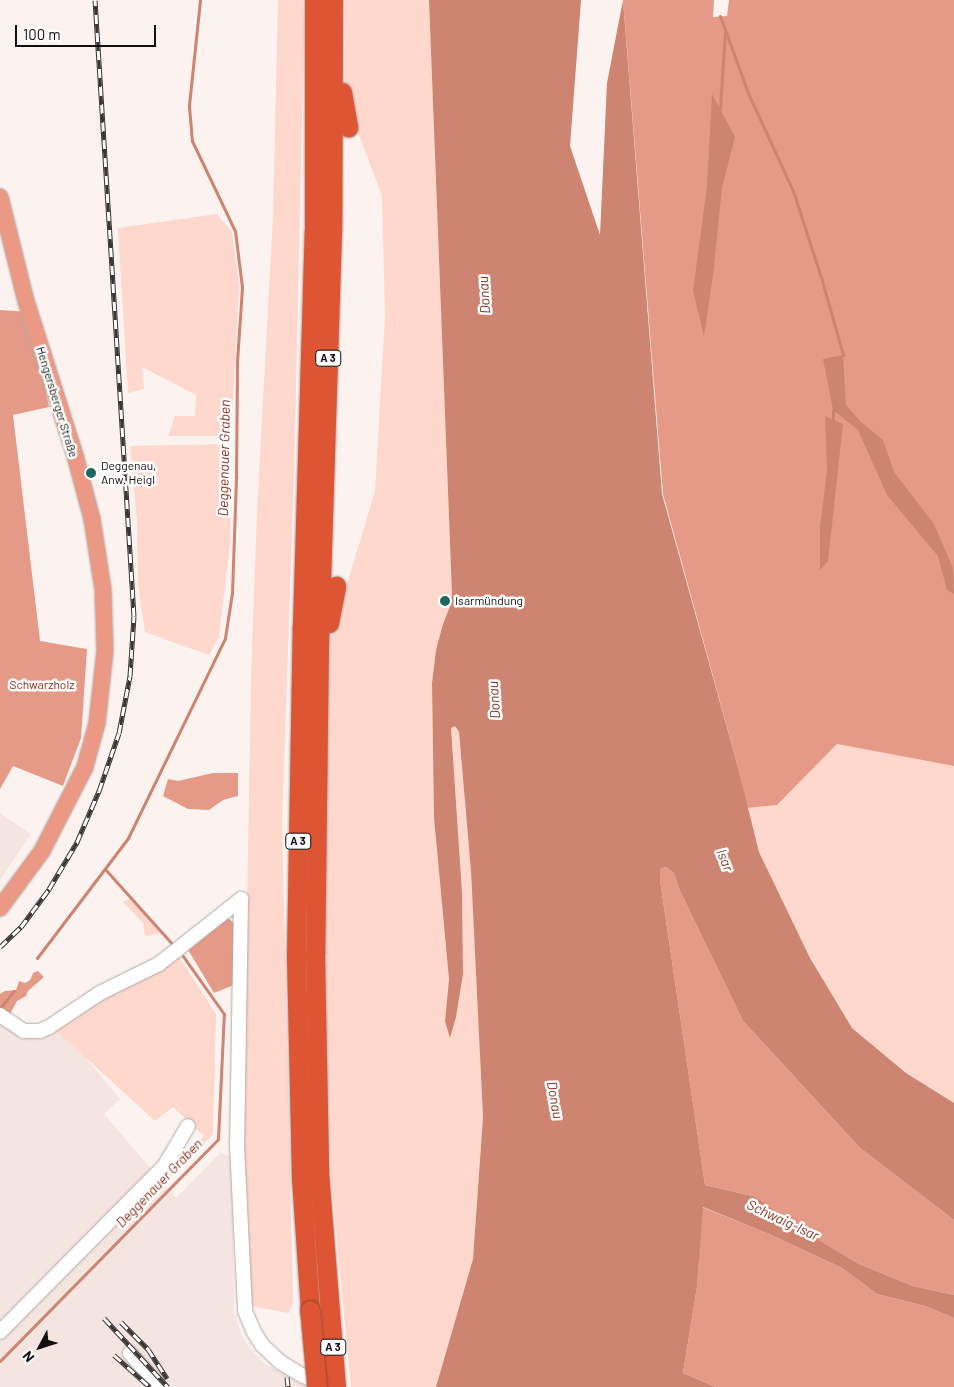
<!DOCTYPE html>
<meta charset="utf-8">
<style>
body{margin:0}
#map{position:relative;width:954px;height:1387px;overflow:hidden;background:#fcf3f1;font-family:Barlow,sans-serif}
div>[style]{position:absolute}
.built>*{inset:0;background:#f5e5e1}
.green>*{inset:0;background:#fed7cd}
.forest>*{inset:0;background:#e59a87}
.water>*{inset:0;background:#cd8471}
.stream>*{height:3px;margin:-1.5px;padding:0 1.5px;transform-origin:1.5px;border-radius:1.5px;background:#cd8471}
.roads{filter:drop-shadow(0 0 1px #b1a9a7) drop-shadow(0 0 1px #b1a9a7)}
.minor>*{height:14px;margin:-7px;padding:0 7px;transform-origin:7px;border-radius:7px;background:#fff}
.major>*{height:16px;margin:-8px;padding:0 8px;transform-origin:8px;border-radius:8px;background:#eb9985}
.highway>*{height:19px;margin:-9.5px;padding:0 9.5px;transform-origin:9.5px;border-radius:9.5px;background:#de5533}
.rail>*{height:5px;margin-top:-2.5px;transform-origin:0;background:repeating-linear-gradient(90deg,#fff 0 9px,#3a3635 0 18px);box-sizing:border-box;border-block:1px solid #3a3635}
.bridges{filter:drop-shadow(0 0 1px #973d26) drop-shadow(0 0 1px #973d26)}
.highway-bridge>*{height:19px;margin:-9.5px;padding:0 9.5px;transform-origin:9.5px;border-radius:9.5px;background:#de5533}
.dots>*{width:14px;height:14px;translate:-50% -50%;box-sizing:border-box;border:2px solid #fff;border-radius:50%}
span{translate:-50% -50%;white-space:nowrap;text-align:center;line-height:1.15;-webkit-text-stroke:5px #fff;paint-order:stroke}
.shield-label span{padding:1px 4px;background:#fff;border:1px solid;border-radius:4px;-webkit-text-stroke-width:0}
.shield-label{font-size:11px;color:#13100f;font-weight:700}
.street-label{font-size:12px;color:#13100f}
.poi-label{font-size:12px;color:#13100f}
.left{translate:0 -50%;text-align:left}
.park-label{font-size:12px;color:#852e18}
.water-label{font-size:14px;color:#89311c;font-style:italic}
.north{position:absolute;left:15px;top:1322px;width:50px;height:50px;-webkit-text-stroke:4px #fff;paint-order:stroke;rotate:230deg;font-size:14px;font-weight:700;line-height:20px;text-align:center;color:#13100f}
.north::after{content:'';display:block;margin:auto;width:18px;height:22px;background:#13100f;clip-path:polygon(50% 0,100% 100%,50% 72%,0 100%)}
.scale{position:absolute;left:15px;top:25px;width:141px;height:22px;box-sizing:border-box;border:2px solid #13100f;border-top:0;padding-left:6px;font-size:15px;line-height:18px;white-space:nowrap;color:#13100f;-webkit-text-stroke:4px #fff;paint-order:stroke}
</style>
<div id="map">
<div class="built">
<i style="clip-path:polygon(0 813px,31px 834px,0 880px)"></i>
<i style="clip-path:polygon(0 1021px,15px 1031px,61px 1028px,120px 1099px,104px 1114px,176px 1198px,220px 1153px,232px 1157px,234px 1311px,241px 1333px,251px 1350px,265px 1364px,305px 1384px,306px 1387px,0 1387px)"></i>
</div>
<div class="green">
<i style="clip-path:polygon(278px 0,303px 0,304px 30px,294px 475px,282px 825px,293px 1303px,289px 1313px,250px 1306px,243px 1137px,251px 679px,257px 512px,273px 216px)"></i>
<i style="clip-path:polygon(345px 0,429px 0,452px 595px,451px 604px,443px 624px,436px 650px,432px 683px,434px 818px,449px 979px,445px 1021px,456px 1017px,463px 974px,462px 892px,451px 728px,455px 726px,459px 731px,471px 871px,483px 1117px,473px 1259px,436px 1387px,351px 1387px,331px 1178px,325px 958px,330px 641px,375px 491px,385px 317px,382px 196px,345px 98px)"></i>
<i style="clip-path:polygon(217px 214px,232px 232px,239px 286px,231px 436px,168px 436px,175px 416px,195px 416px,196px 395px,142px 367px,144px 389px,128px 393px,118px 228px)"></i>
<i style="clip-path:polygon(224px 444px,224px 457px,231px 467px,230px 543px,219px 637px,209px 655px,145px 632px,138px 585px,137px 520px,130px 446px)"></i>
<i style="clip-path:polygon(837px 744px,954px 766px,954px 1103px,906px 1073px,852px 1028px,810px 958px,759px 852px,747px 808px,777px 805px)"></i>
<i style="clip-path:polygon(130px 898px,159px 931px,159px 934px,145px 936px,143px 923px,123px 902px)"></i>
<i style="clip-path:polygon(179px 957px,216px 1014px,213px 1134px,165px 1183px,163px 1181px,204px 1136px,173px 1107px,155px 1121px,52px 1027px)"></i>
</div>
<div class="forest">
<i style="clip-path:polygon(623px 0,714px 0,713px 17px,727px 16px,729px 0,954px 0,954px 766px,837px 744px,777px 805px,747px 808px,736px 760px,663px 494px)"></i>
<i style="clip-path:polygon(0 310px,29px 312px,49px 407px,13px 415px,40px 641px,87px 649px,81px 738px,63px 786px,13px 766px,0 789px)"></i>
<i style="clip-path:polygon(213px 773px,238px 773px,238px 796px,223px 800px,209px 810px,188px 809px,163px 796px,168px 779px,178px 781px)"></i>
<i style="clip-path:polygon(666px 867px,674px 873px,680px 891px,743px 1021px,860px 1148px,954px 1220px,954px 1295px,913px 1286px,859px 1264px,806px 1232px,756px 1197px,705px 1185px,660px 880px,660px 869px)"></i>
<i style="clip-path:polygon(227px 917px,236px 925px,234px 985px,214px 993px,187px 948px)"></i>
<i style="clip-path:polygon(38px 971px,44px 977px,28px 991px,26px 996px,17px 1001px,10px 1014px,6px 1014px,0 1008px,0 994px,5px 991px,16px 990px,19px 981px,25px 983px,30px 980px,33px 973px)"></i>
<i style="clip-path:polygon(702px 1207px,769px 1234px,842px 1268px,877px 1294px,925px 1306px,954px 1318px,954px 1387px,716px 1387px,683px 1373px,697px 1287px)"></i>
</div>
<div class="water">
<i style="clip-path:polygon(429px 0,581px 0,570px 146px,600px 235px,607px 83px,623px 0,662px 494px,736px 760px,759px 852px,810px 958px,852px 1028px,906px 1073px,954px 1103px,954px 1220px,860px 1148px,743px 1021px,680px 891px,674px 873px,666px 867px,660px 869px,660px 880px,705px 1185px,756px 1197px,806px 1232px,859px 1264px,913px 1286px,954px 1295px,954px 1318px,925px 1306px,877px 1294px,842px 1268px,769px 1234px,703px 1207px,697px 1287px,683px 1373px,716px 1387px,436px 1387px,473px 1259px,483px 1117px,471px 871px,459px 732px,455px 726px,451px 728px,462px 892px,463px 974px,456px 1017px,450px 1038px,445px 1021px,449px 979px,434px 818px,432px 683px,436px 650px,443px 624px,451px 604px,452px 595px)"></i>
<i style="clip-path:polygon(712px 94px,735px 137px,722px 188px,713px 275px,704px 336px,693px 291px,707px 187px)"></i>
<i style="clip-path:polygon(843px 355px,846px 405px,860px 421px,883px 440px,894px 472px,934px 524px,953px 568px,954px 594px,947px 590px,938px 556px,887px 495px,858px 430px,833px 410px,823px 359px)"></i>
<i style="clip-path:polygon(825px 416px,843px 424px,828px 561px,820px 570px,820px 527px,827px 471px)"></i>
</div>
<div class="stream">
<i style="left:720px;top:16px;width:82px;rotate:70deg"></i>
<i style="left:748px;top:93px;width:108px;rotate:65.3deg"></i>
<i style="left:793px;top:191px;width:90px;rotate:72deg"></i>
<i style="left:821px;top:277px;width:81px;rotate:74.2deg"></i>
<i style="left:720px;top:109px;width:77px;rotate:-86.3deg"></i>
<i style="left:833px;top:419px;width:9px;rotate:-90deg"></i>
<i style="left:105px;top:869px;width:103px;rotate:48.1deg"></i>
<i style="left:37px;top:958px;width:151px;rotate:-52.8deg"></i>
<i style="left:128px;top:838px;width:222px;rotate:-64.1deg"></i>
<i style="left:225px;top:638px;width:46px;rotate:-81.2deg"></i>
<i style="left:232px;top:593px;width:113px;rotate:-88deg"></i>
<i style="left:236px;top:480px;width:119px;rotate:-89.5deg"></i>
<i style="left:237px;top:361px;width:74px;rotate:-86.1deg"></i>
<i style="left:242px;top:287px;width:56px;rotate:-97.1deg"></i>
<i style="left:235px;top:231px;width:100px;rotate:-115.5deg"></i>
<i style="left:192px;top:141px;width:36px;rotate:-95deg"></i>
<i style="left:189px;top:105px;width:106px;rotate:-84deg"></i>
<i style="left:0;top:1008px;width:22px;rotate:-51deg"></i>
<i style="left:0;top:1361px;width:311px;rotate:-45.5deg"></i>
<i style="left:218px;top:1139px;width:125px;rotate:-87.3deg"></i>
<i style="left:224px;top:1014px;width:71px;rotate:-125.3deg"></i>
</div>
<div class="roads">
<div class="minor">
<i style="left:241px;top:899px;width:246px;rotate:90.9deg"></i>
<i style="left:237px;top:1145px;width:166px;rotate:87.2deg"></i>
<i style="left:245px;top:1311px;width:23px;rotate:67deg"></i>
<i style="left:254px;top:1332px;width:15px;rotate:58deg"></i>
<i style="left:262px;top:1345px;width:25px;rotate:43deg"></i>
<i style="left:280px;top:1362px;width:26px;rotate:31deg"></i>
<i style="left:302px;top:1375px;width:24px;rotate:24deg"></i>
<i style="left:0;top:1015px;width:29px;rotate:34deg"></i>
<i style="left:24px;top:1031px;width:16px"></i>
<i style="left:40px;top:1031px;width:10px;rotate:-24deg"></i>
<i style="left:49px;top:1027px;width:61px;rotate:-33.7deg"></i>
<i style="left:100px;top:993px;width:66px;rotate:-26.2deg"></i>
<i style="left:159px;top:964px;width:105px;rotate:-38.4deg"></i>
<i style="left:0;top:1332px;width:235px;rotate:-45.3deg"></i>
<i style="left:165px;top:1165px;width:45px;rotate:-59.5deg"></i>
<i style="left:130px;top:1353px;width:45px;rotate:48.6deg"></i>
</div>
<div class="major">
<i style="left:0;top:197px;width:107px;rotate:76deg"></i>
<i style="left:26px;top:301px;width:166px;rotate:72.4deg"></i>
<i style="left:76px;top:459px;width:62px;rotate:75.1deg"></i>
<i style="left:92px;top:519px;width:71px;rotate:81.1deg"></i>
<i style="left:103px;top:589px;width:62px;rotate:88.2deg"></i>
<i style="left:105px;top:651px;width:72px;rotate:96.3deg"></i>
<i style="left:97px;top:723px;width:46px;rotate:105.3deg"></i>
<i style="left:85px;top:767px;width:94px;rotate:117.1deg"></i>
<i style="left:42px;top:851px;width:71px;rotate:126.4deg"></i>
</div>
<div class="highway">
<i style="left:333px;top:0;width:231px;rotate:90.2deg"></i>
<i style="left:332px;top:231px;width:413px;rotate:91.8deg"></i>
<i style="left:319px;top:644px;width:310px;rotate:90.7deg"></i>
<i style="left:315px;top:954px;width:218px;rotate:88.9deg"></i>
<i style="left:319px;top:1172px;width:216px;rotate:85.5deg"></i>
<i style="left:342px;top:92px;width:36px;rotate:80deg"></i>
<i style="left:329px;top:623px;width:38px;rotate:-79deg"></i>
<i style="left:310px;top:1310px;width:133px;rotate:-93.9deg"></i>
<i style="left:301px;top:1177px;width:221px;rotate:-91.3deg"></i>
<i style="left:296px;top:956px;width:330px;rotate:-89deg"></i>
<i style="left:302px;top:626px;width:395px;rotate:-88.3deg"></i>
<i style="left:314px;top:231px;width:231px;rotate:-90deg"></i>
</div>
</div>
<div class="rail">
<i style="left:0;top:947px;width:29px;rotate:-44deg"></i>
<i style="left:21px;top:927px;width:47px;rotate:-53.6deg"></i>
<i style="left:49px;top:889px;width:55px;rotate:-59.2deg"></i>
<i style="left:77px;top:842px;width:56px;rotate:-66.7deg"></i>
<i style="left:99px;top:791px;width:61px;rotate:-71deg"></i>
<i style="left:119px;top:733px;width:58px;rotate:-79.1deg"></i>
<i style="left:130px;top:676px;width:60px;rotate:-86.2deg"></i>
<i style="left:134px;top:616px;width:617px;rotate:-93.62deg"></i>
<i style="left:104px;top:1318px;width:94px;rotate:47.2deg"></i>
<i style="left:121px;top:1322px;width:38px;rotate:45deg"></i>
<i style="left:148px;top:1349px;width:35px;rotate:57deg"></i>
<i style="left:114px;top:1355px;width:48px;rotate:41.6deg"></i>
<i style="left:287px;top:1377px;width:10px;rotate:84deg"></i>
</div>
<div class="bridges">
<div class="highway-bridge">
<i style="left:310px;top:1310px;width:77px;rotate:84.8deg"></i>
</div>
</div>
<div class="dots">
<i style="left:91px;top:473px;background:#1d6860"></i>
<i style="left:445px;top:601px;background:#1d6860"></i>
</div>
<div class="shield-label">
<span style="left:328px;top:358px">A 3</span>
<span style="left:298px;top:841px">A 3</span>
<span style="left:333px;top:1347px">A 3</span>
</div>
<div class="street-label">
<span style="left:57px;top:402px;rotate:73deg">Hengersberger Straße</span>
</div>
<div class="poi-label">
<span class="left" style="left:101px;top:473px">Deggenau,<br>Anw. Heigl</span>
<span class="left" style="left:455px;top:601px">Isarmündung</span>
</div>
<div class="park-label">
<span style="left:42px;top:685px">Schwarzholz</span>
</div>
<div class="water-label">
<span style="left:484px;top:295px;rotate:-94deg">Donau</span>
<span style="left:224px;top:458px;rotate:-89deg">Deggenauer Graben</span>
<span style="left:494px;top:700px;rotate:-94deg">Donau</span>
<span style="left:725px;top:860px;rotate:68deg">Isar</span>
<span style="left:555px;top:1100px;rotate:80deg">Donau</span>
<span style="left:159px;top:1183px;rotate:-46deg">Deggenauer Graben</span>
<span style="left:783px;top:1220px;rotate:25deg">Schwaig-Isar</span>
</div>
<div class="north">N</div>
<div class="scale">100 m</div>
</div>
